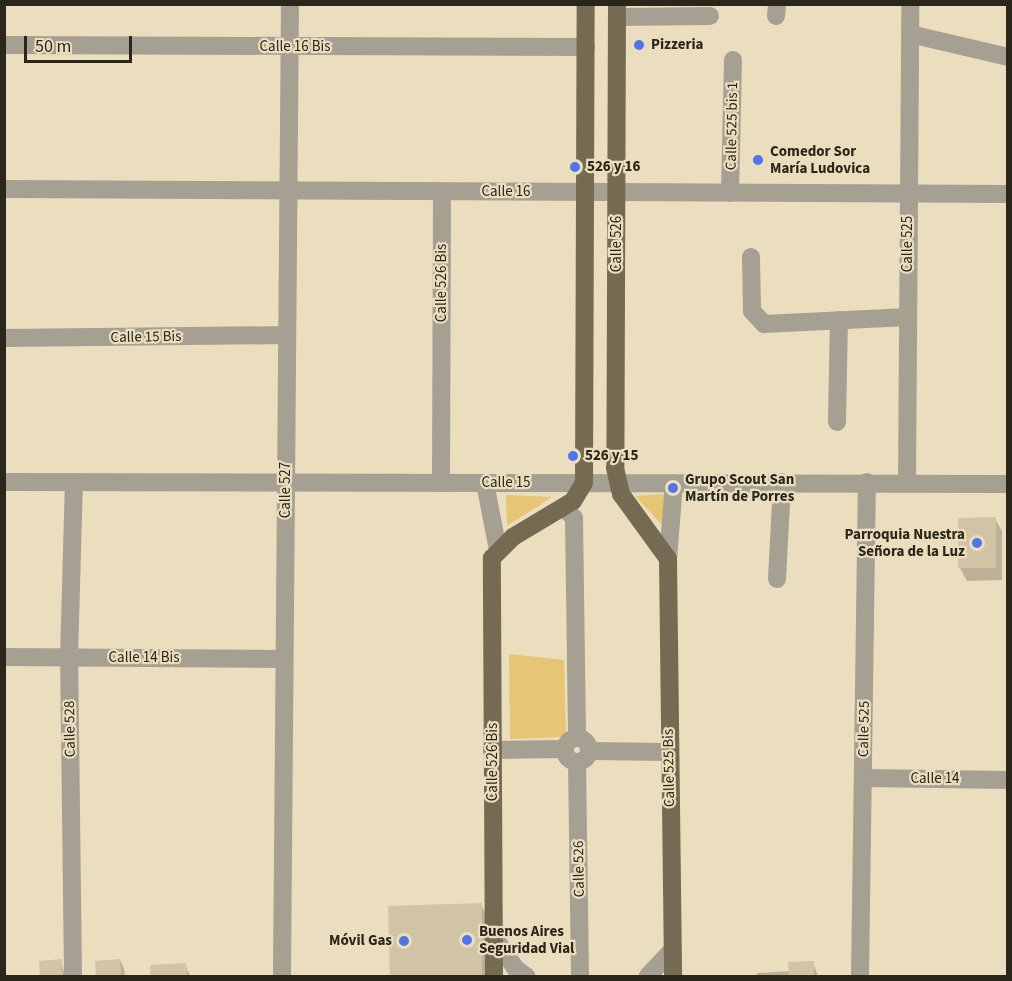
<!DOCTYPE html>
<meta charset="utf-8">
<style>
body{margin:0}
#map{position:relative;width:1012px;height:981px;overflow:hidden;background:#ebdebe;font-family:"Source Sans 3",sans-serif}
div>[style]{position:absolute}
.green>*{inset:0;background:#e6c675}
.shadow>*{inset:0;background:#0003}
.building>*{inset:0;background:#d1c4a5}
.minor>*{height:18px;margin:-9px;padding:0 9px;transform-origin:9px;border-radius:9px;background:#a6a093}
.minor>.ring{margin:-9px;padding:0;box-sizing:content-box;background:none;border:18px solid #a6a093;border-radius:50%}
.major>*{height:18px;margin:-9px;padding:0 9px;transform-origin:9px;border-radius:9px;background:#756b53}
.dots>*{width:16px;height:16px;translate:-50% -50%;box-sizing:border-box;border:3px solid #ebdebe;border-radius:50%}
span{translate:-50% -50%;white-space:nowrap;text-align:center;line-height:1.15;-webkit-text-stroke:4.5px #ebdebe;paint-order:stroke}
.poi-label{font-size:15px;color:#2b261a;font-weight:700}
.left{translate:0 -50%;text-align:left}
.right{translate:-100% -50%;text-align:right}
.street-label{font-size:15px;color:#2b261a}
.frame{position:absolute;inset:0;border:6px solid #2b261a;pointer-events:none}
.scale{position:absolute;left:24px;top:36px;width:108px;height:27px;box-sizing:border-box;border:3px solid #2b261a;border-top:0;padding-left:8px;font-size:18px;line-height:21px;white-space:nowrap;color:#2b261a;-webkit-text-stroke:4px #ebdebe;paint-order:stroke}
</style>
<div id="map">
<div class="green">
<i style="clip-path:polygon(665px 494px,662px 525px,635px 496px)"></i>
<i style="clip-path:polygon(506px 495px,552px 497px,507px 526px)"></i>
<i style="clip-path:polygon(509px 654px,564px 660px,566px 737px,510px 739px)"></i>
</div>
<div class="shadow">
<i style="clip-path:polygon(995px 519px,1002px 531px,1002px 580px,967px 581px,960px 568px)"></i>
<i style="clip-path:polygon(481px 905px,489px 919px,489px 976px,391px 976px,389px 908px)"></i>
<i style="clip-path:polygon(120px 960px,124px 968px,125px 976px,97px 976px,96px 962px)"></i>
<i style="clip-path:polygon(61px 961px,65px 976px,41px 976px,40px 963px)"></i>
<i style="clip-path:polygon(813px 963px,818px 976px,757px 976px,757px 973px,790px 971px)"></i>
<i style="clip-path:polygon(185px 964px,190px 976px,152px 976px,151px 966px)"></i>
</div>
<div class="building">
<i style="clip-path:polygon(996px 517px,996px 568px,958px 568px,958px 518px)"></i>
<i style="clip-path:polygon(482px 903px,482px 976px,390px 976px,388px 906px)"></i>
<i style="clip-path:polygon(62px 959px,62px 976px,40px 976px,39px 961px)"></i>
<i style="clip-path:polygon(120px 959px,121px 976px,96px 976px,95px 961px)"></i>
<i style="clip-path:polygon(814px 961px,814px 976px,789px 976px,788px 962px)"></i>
<i style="clip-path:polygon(186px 963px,187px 976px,150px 976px,150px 965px)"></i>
</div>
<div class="minor">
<i style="left:776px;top:16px;width:12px;rotate:-85deg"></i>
<i style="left:617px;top:17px;width:93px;rotate:-0.6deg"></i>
<i style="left:910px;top:34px;width:101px;rotate:13.2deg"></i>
<i style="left:4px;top:45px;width:582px;rotate:0.2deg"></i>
<i style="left:4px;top:189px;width:1004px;rotate:0.29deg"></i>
<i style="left:730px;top:193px;width:133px;rotate:-88.7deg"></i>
<i style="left:751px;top:257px;width:54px;rotate:88.9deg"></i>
<i style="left:752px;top:311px;width:18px;rotate:47deg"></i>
<i style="left:764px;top:324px;width:144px;rotate:-2.8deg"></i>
<i style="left:4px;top:338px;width:283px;rotate:-0.6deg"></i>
<i style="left:837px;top:422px;width:102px;rotate:-88.9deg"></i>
<i style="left:4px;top:482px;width:1004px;rotate:0.11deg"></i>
<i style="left:441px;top:483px;width:291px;rotate:-89.8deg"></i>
<i style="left:485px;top:483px;width:68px;rotate:79deg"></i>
<i style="left:907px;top:483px;width:479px;rotate:-89.6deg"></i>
<i style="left:564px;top:508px;width:14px;rotate:45deg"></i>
<i style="left:574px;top:518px;width:219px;rotate:89.2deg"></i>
<i style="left:668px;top:559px;width:76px;rotate:-85.5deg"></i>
<i style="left:777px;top:579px;width:97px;rotate:-87deg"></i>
<i style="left:4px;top:657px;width:280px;rotate:0.4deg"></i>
<i class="ring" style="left:565px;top:738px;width:6px;height:6px"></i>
<i style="left:492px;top:750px;width:72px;rotate:-0.8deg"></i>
<i style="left:589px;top:751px;width:79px;rotate:0.7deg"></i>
<i style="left:577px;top:762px;width:214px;rotate:89.2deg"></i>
<i style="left:863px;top:778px;width:145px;rotate:0.8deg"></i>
<i style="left:495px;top:938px;width:36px;rotate:56deg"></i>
<i style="left:515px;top:968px;width:14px;rotate:36deg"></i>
<i style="left:73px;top:976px;width:318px;rotate:-90.7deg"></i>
<i style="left:69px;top:658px;width:176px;rotate:-88.4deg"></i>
<i style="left:282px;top:976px;width:972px;rotate:-89.53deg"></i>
<i style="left:648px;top:976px;width:35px;rotate:-47deg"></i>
<i style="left:860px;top:976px;width:494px;rotate:-89.2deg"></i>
</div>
<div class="major">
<i style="left:617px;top:4px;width:464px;rotate:90.2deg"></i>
<i style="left:615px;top:468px;width:27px;rotate:77deg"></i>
<i style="left:621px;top:494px;width:80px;rotate:54.1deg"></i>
<i style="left:668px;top:559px;width:417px;rotate:89.3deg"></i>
<i style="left:494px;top:976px;width:418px;rotate:-90.3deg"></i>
<i style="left:492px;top:558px;width:30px;rotate:-45deg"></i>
<i style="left:513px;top:537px;width:70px;rotate:-31deg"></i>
<i style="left:573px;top:501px;width:21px;rotate:-59deg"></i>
<i style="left:584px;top:483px;width:479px;rotate:-89.8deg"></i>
</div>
<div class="dots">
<i style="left:639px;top:45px;background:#5374e9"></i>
<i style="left:758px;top:160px;background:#5374e9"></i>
<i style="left:575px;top:167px;background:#5374e9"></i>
<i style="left:573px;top:456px;background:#5374e9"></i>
<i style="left:673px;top:488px;background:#5374e9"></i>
<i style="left:977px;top:543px;background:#5374e9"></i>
<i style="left:467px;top:940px;background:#5374e9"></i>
<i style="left:404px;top:941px;background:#5374e9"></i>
</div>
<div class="poi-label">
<span class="left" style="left:651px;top:45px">Pizzeria</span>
<span class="left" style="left:770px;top:160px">Comedor Sor<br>María Ludovica</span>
<span class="left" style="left:587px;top:167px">526 y 16</span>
<span class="left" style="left:585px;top:456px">526 y 15</span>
<span class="left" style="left:685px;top:488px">Grupo Scout San<br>Martín de Porres</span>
<span class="right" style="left:965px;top:543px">Parroquia Nuestra<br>Señora de la Luz</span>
<span class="left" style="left:479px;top:940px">Buenos Aires<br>Seguridad Vial</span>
<span class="right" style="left:392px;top:941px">Móvil Gas</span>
</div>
<div class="street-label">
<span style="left:295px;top:47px">Calle 16 Bis</span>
<span style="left:732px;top:126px;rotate:-89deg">Calle 525 bis 1</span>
<span style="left:506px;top:192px">Calle 16</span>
<span style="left:617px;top:244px;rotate:-90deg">Calle 526</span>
<span style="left:908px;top:244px;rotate:-90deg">Calle 525</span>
<span style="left:442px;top:283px;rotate:-90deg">Calle 526 Bis</span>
<span style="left:146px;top:337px;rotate:-1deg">Calle 15 Bis</span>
<span style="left:506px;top:483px">Calle 15</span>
<span style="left:286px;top:490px;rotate:-90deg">Calle 527</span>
<span style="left:144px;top:658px">Calle 14 Bis</span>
<span style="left:70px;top:729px;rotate:-91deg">Calle 528</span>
<span style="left:864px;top:729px;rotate:-89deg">Calle 525</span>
<span style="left:493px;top:762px;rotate:-90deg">Calle 526 Bis</span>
<span style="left:669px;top:768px;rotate:-91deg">Calle 525 Bis</span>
<span style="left:935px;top:779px">Calle 14</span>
<span style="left:579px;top:869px;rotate:-91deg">Calle 526</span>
</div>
<div class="frame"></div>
<div class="scale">50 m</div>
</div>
